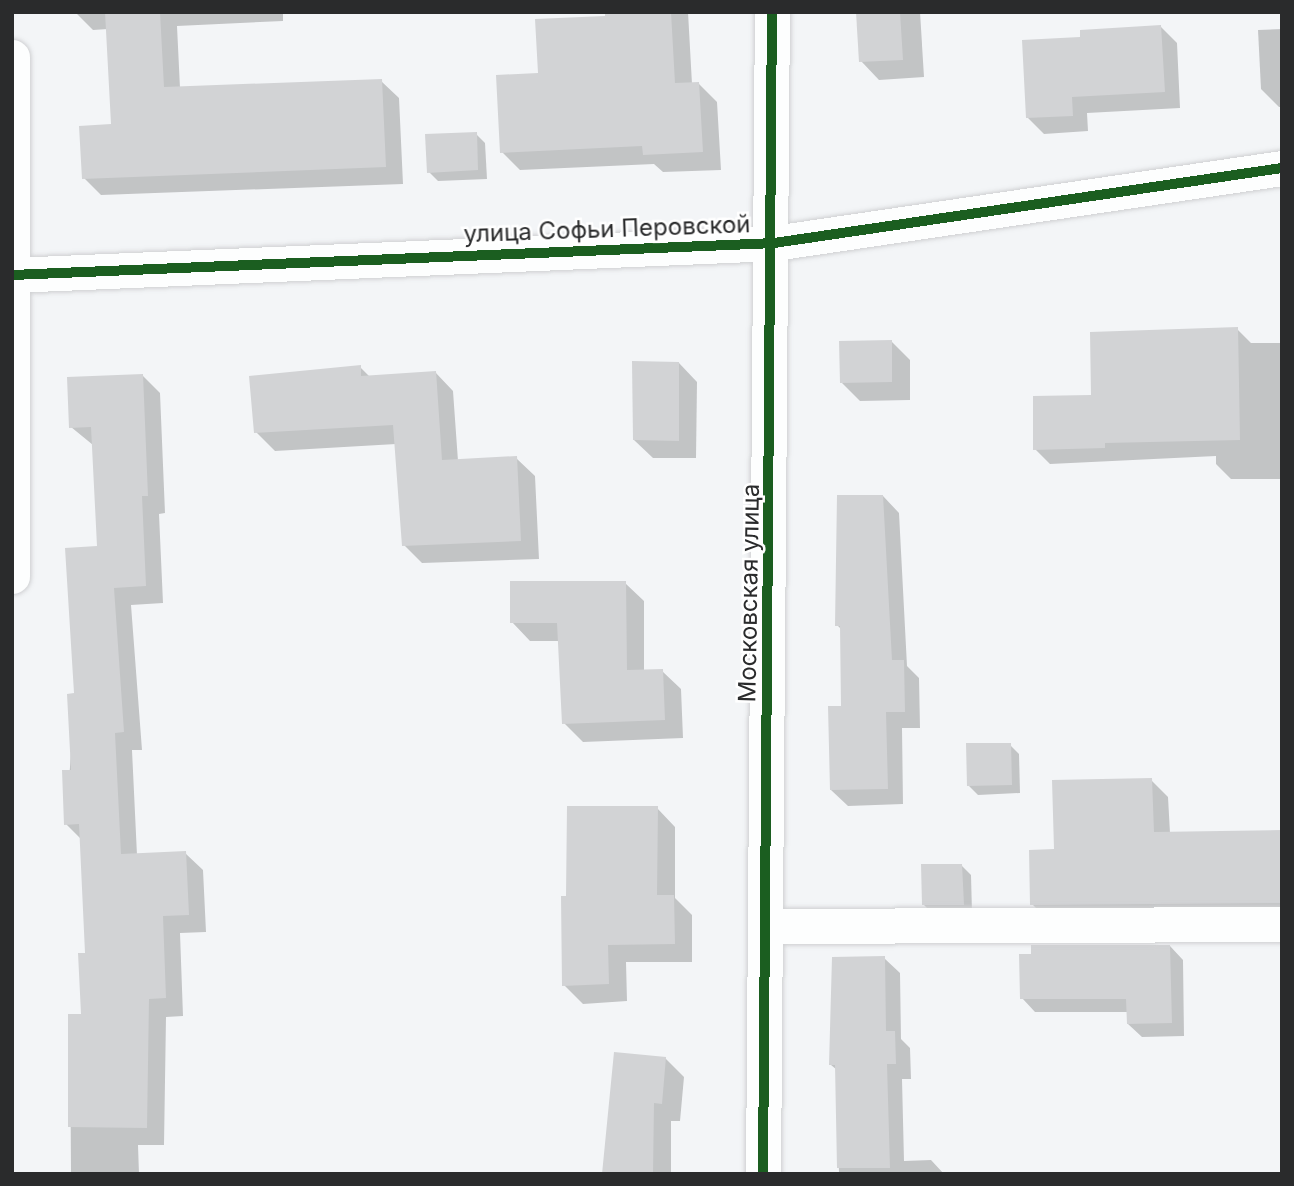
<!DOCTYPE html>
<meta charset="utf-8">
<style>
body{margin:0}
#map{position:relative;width:1294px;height:1186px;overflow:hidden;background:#f3f5f7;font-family:Inter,sans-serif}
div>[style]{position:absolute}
.shadow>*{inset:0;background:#0003}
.building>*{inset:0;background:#d2d3d5}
.roads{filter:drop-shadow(0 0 2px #cfd0d2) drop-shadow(0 0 2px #cfd0d2)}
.minor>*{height:35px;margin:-17.5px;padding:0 17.5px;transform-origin:17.5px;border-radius:17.5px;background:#fdfefe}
.cycleway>*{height:10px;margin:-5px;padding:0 5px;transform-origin:5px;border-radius:5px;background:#1b5e20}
span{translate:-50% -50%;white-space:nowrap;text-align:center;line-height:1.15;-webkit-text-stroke:5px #fff;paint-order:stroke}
.street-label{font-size:24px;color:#2a2b2c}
.frame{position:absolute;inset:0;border:14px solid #2a2b2c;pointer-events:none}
</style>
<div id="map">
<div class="shadow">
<i style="clip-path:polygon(75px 12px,283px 12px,283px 21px,177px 26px,180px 88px,381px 81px,399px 98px,403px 184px,101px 195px,84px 178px,113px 126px,108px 29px,93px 30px)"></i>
<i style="clip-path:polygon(607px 12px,688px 12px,692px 84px,699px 84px,717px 102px,721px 170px,663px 172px,654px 164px,520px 170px,502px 152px,540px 75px,607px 18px)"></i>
<i style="clip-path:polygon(857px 12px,920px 12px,924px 77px,879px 80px,861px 61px)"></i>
<i style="clip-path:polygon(1161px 27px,1177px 43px,1180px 108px,1087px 113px,1088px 131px,1044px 134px,1027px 117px,1082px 39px)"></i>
<i style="clip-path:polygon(1282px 29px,1282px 107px,1279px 107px,1261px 89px,1258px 30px)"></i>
<i style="clip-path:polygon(476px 134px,485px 143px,487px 179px,438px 181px,429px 172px)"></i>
<i style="clip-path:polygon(1237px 329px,1251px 343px,1282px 343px,1282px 479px,1231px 479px,1216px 464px,1216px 456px,1050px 464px,1035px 449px,1093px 397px)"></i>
<i style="clip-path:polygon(891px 341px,910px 360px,910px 400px,860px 401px,842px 383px)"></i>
<i style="clip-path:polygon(679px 363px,697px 382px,696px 458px,653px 458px,634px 440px)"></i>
<i style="clip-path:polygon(360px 367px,370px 377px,435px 372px,453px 391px,458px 461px,516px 458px,535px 476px,539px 559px,422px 563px,404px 545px,396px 444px,275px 451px,256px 432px)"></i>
<i style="clip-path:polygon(142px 375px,160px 393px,165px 513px,159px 514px,163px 603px,131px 605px,142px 750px,132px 750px,137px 855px,185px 853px,203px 870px,206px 932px,180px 933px,183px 1016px,166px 1017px,164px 1145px,138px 1145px,139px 1174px,71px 1174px,70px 1016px,83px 1016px,87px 954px,81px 839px,66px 824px,75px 695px,99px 548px,93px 445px,71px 427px)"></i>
<i style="clip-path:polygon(883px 496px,899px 513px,907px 666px,919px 678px,920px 728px,902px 728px,903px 804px,848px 806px,831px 790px,843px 708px,841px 629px,837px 625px)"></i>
<i style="clip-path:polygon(625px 583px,644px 601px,644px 671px,662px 671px,681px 689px,683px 738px,583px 742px,564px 723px,560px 641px,530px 641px,512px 622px)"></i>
<i style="clip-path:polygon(1010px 745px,1019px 754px,1020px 793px,978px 795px,969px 786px)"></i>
<i style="clip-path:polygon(1151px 780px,1168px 797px,1170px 833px,1282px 831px,1282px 919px,1049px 921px,1032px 904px,1056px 851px)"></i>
<i style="clip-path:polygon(657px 808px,675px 827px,675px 898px,692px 915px,692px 962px,626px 962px,627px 1001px,583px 1004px,564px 985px,568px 898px)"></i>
<i style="clip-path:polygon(962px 866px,971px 875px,972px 913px,933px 914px,924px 905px)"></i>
<i style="clip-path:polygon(1170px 946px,1183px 960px,1184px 1036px,1142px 1037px,1128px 1024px,1128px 1012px,1035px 1012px,1022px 998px)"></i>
<i style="clip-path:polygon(884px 958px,900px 973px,901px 1039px,910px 1048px,911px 1079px,902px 1079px,904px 1161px,931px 1160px,944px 1174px,839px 1174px,837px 1070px,831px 1065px)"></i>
<i style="clip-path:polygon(665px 1058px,684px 1077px,680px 1121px,671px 1121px,671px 1174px,603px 1174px)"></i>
</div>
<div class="building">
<i style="clip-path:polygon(105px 12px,160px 12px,164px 87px,382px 79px,386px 167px,82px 179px,79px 126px,111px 124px)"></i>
<i style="clip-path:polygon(605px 12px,671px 12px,675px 83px,699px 82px,703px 152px,643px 155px,642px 146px,500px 153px,496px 75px,538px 73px,535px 19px,605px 16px)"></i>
<i style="clip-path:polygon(856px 12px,900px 12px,903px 60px,859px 62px)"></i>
<i style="clip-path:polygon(1161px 25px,1165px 92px,1072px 97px,1073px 116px,1026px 118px,1022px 40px,1080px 37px,1080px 30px)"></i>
<i style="clip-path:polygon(477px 132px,478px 170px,427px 173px,425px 134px)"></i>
<i style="clip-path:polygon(1238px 327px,1240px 440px,1105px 443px,1105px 448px,1033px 450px,1033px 396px,1091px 395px,1090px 332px)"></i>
<i style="clip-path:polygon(892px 340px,892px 382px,840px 383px,839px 341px)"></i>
<i style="clip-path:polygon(632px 361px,679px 362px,679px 441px,633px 440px)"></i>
<i style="clip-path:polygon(361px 365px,361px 376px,436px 371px,442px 460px,517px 456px,521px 541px,402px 546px,393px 425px,254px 433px,249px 376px)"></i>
<i style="clip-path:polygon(143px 374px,148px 496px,142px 496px,146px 586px,114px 588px,124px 732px,115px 733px,121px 854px,186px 851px,189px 915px,163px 916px,166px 998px,149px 999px,147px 1128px,68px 1127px,68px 1014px,81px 1014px,78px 953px,85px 953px,79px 824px,64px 825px,62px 770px,71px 770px,67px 694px,74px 693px,65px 548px,97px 546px,91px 427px,69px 428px,67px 377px)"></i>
<i style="clip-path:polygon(837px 495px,883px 495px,892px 660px,904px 660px,905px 712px,886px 712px,888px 789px,830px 790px,828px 706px,841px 706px,840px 626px,835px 626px)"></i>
<i style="clip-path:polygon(510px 581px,626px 581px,627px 670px,663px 669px,665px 720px,562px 724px,557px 623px,510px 623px)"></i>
<i style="clip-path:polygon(966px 743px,1011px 743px,1012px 785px,967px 786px)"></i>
<i style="clip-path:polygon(1152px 778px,1154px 832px,1282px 830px,1282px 903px,1030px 905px,1029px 850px,1054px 849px,1052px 780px)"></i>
<i style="clip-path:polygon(567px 806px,658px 806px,657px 895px,674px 895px,675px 944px,608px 945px,609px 984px,562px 986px,561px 896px,566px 896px)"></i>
<i style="clip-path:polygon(921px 864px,962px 864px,964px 905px,922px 905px)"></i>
<i style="clip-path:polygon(1031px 945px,1170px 945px,1172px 1023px,1127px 1024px,1126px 999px,1020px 999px,1019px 954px,1031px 954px)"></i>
<i style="clip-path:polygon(885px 956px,886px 1031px,895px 1031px,896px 1064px,887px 1064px,890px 1168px,837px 1168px,835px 1065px,829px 1065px,832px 957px)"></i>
<i style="clip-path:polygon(614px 1052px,666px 1057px,662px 1104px,654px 1103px,653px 1174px,602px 1174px)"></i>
</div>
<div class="roads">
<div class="minor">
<i style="left:12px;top:57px;width:519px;rotate:90deg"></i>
<i style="left:12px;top:275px;width:763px;rotate:-2.4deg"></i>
<i style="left:774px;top:243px;width:514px;rotate:-8.4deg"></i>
<i style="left:766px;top:926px;width:516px;rotate:-0.22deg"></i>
<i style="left:763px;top:1174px;width:1162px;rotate:-89.56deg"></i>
</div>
</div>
<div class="cycleway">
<i style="left:12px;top:275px;width:763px;rotate:-2.4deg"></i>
<i style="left:774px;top:243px;width:514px;rotate:-8.4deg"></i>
<i style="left:763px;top:1174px;width:1162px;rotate:-89.56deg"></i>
</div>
<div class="street-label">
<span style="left:607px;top:229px;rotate:-2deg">улица Софьи Перовской</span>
<span style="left:749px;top:593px;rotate:-89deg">Московская улица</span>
</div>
<div class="frame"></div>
</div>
